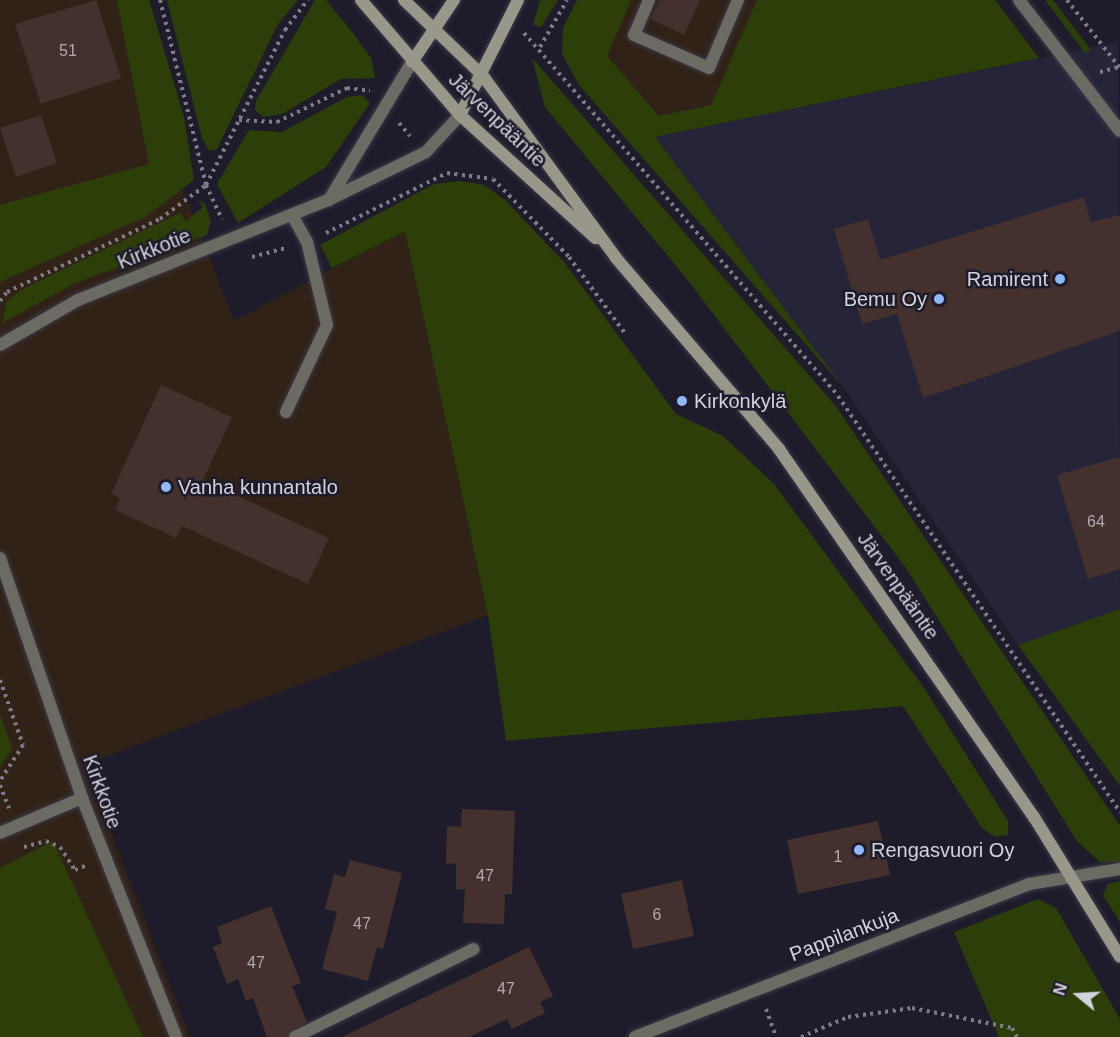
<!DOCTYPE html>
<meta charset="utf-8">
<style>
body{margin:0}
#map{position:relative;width:1120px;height:1037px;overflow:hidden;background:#1e1c2b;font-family:Helvetica,sans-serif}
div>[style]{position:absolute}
.commercial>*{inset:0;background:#312217}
.built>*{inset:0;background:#262439}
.green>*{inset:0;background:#2d3f08}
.building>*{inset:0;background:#44312e}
.path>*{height:4px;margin-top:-2px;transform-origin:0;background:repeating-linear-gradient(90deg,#7d7c89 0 3px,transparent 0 7.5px)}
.roads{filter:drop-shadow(0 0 2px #3b3947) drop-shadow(0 0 2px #3b3947)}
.service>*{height:12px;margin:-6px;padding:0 6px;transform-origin:6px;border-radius:6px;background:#6c6b63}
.minor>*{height:12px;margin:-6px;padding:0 6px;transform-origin:6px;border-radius:6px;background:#6c6b63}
.secondary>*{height:12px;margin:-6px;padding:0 6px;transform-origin:6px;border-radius:6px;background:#99978a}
.dots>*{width:16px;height:16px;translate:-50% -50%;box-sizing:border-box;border:3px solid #1e1c2b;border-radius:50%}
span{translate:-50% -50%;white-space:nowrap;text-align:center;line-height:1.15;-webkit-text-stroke:5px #1e1c2b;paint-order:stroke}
.number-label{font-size:16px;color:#aeaab0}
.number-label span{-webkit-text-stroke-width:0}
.street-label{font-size:20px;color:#d2d2dc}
.poi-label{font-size:20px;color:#d2d2dc}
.right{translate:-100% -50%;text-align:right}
.left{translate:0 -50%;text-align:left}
.north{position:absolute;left:1048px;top:965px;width:60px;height:60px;-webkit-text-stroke:4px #1e1c2b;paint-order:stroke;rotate:288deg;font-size:16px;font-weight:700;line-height:24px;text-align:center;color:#d2d2dc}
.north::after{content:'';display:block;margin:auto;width:21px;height:27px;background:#d2d2dc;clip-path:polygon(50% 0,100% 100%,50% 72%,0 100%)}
</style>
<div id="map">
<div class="commercial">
<i style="clip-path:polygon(0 0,140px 0,175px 169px,234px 321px,405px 230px,488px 615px,85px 764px,190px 1037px,0 1037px)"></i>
<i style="clip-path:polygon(631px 0,757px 0,711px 105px,659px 116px,606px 56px)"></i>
</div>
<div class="built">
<i style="clip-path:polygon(1118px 42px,1120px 609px,1018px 645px,844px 388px,655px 137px)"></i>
</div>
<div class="green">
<i style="clip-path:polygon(117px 0,149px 0,184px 117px,194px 180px,145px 217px,0 282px,0 205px,149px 164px)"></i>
<i style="clip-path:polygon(167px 0,298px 0,278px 24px,217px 149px,209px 151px,202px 138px)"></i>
<i style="clip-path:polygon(315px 0,326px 0,352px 32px,371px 58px,375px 78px,341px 79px,282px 114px,263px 117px,255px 110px,256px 101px)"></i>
<i style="clip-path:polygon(540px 0,558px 0,541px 27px,533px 25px)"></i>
<i style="clip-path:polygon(577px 0,631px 0,607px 56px,659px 116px,711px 105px,757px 0,995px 0,1039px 58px,655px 137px,844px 388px,579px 85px,562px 54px,563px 28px)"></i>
<i style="clip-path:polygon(1045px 0,1053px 0,1091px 50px,1085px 53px)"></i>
<i style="clip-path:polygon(532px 58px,835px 405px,1120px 826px,1120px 862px,1100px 862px,1077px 841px,906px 568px,686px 278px,545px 107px)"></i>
<i style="clip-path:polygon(362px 95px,370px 103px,326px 167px,238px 223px,217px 184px,249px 130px,282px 132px,347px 97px)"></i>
<i style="clip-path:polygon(461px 181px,484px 185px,505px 200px,564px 262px,676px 414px,723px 436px,774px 484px,924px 688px,1008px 821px,1008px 835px,995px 837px,982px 828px,903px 706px,506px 741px,488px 615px,405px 231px,332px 268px,320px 245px,434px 184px)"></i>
<i style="clip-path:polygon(197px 199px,205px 204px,211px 222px,207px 235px,75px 283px,2px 323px,7px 301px,21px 290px,180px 213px,186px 221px,203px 207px)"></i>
<i style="clip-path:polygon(1120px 609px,1120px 786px,1018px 645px)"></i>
<i style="clip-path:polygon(0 714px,12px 749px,0 767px)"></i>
<i style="clip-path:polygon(53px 841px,143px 1037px,0 1037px,0 868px)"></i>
<i style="clip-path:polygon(1120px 881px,1120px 922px,1103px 895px,1108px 884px)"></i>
<i style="clip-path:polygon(1038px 899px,1056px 908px,1120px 1019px,1120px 1037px,999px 1037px,954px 932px)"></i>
</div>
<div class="building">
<i style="clip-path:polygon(96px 0,121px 78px,41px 104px,15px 24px)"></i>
<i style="clip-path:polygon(660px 0,700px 0,684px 35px,651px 19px)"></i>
<i style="clip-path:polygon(41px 115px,57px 163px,16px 177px,0 128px)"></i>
<i style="clip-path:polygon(1084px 197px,1091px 222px,1120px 215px,1120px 331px,923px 398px,897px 314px,862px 324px,834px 229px,868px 219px,880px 260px)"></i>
<i style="clip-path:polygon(161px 385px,232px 417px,203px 480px,329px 538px,308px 584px,182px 526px,176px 538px,115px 510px,120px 498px,111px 494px)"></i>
<i style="clip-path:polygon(1120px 457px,1120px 569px,1088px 579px,1057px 475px)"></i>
<i style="clip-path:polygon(462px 809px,515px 811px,512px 894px,505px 894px,504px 924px,463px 923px,465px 890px,456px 889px,456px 864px,446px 863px,447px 826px,461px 827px)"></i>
<i style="clip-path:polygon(878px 821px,890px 875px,798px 894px,787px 840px)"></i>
<i style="clip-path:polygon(350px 860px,402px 873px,383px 949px,377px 947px,368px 981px,322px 969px,337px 912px,325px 909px,334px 874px,345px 877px)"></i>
<i style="clip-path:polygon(682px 880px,694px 936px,633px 949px,621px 894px)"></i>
<i style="clip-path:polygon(271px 906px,301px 983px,292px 986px,307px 1022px,287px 1037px,267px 1037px,253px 998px,246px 1001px,238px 979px,227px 984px,213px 947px,222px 943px,217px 927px)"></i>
<i style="clip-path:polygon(529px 947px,553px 996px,540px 1002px,545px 1013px,512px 1029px,507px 1019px,469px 1037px,342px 1037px)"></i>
</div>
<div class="path">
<i style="left:160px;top:0;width:191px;rotate:76deg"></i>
<i style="left:206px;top:185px;width:38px;rotate:65deg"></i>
<i style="left:1067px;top:0;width:86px;rotate:52.1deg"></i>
<i style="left:524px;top:33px;width:480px;rotate:49.1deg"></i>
<i style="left:838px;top:396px;width:503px;rotate:55.87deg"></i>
<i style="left:540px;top:47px;width:54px;rotate:-60.1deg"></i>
<i style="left:1100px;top:72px;width:20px;rotate:-15deg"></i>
<i style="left:239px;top:120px;width:38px;rotate:3deg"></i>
<i style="left:277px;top:122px;width:78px;rotate:-25.9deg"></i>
<i style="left:347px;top:88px;width:23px;rotate:7deg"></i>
<i style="left:399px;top:123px;width:17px;rotate:50deg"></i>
<i style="left:326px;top:233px;width:135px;rotate:-26.4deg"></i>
<i style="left:447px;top:173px;width:46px;rotate:7.4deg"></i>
<i style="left:493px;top:179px;width:109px;rotate:45.7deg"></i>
<i style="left:569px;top:257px;width:93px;rotate:53.7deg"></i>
<i style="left:252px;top:257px;width:34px;rotate:-15deg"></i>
<i style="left:0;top:301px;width:11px;rotate:-52deg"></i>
<i style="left:7px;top:292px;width:170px;rotate:-25.5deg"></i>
<i style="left:160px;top:219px;width:57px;rotate:-36.5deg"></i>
<i style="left:206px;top:185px;width:174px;rotate:-63deg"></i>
<i style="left:285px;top:30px;width:38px;rotate:-53deg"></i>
<i style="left:0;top:680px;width:69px;rotate:70.5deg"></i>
<i style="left:23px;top:745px;width:43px;rotate:122.6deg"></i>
<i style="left:0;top:785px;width:25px;rotate:69deg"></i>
<i style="left:24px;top:847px;width:23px;rotate:-15deg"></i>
<i style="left:46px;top:841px;width:15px;rotate:23deg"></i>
<i style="left:60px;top:847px;width:27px;rotate:57deg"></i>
<i style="left:75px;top:870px;width:11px;rotate:-22deg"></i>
<i style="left:766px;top:1009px;width:30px;rotate:70deg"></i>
<i style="left:801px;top:1037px;width:51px;rotate:-23.1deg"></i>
<i style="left:848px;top:1017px;width:65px;rotate:-8deg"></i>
<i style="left:912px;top:1008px;width:102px;rotate:11.3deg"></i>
<i style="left:1012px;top:1028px;width:10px;rotate:61deg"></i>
</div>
<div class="roads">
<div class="service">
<i style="left:649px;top:0;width:38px;rotate:113deg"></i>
<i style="left:634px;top:35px;width:82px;rotate:23.7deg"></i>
<i style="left:709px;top:68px;width:74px;rotate:-66.9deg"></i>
<i style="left:286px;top:412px;width:96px;rotate:-64.8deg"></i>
<i style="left:327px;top:325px;width:85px;rotate:-103.5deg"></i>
<i style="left:307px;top:242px;width:31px;rotate:-119deg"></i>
<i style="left:295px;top:1037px;width:199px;rotate:-26.2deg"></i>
</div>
<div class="minor">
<i style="left:1019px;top:0;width:165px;rotate:52.4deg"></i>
<i style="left:329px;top:200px;width:161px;rotate:-59deg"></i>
<i style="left:0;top:345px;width:90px;rotate:-30deg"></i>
<i style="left:78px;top:300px;width:269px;rotate:-21.8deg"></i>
<i style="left:328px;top:200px;width:109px;rotate:-26.1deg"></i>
<i style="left:426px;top:152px;width:50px;rotate:-47.4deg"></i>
<i style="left:0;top:558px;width:254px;rotate:71.1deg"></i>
<i style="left:82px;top:798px;width:257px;rotate:68.5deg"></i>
<i style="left:0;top:833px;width:89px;rotate:-23.1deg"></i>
<i style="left:635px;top:1037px;width:423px;rotate:-21.2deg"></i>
<i style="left:1029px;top:884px;width:92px;rotate:-9.4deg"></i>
</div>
<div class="secondary">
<i style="left:361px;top:0;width:152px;rotate:49.3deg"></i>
<i style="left:460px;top:115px;width:183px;rotate:42.3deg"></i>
<i style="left:404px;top:0;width:110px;rotate:43.9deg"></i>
<i style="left:483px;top:76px;width:225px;rotate:53.8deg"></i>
<i style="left:616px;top:258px;width:251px;rotate:49.5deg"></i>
<i style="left:779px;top:449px;width:448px;rotate:55.3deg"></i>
<i style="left:1034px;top:817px;width:164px;rotate:58.4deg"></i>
<i style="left:412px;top:62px;width:75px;rotate:-55.9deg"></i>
<i style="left:460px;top:115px;width:129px;rotate:-63.2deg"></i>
</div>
</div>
<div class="dots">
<i style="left:1060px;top:279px;background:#8fb8fd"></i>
<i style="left:939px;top:299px;background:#8fb8fd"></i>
<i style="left:682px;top:401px;background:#8fb8fd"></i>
<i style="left:166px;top:487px;background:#8fb8fd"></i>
<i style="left:859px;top:850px;background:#8fb8fd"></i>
</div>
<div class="number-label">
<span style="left:68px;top:51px">51</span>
<span style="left:1096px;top:522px">64</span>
<span style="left:838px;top:857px">1</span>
<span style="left:485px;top:876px">47</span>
<span style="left:657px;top:915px">6</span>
<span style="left:362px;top:924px">47</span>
<span style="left:256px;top:963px">47</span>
<span style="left:506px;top:989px">47</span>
</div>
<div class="street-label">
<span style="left:497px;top:120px;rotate:44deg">Järvenpääntie</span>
<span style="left:154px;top:249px;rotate:-22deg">Kirkkotie</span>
<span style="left:898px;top:586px;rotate:55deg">Järvenpääntie</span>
<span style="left:102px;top:792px;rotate:70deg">Kirkkotie</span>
<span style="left:844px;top:935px;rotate:-21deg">Pappilankuja</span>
</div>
<div class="poi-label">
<span class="right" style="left:1048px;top:279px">Ramirent</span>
<span class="right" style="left:927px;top:299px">Bemu Oy</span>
<span class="left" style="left:694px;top:401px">Kirkonkylä</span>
<span class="left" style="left:178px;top:487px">Vanha kunnantalo</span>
<span class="left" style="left:871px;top:850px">Rengasvuori Oy</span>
</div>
<div class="north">N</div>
</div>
